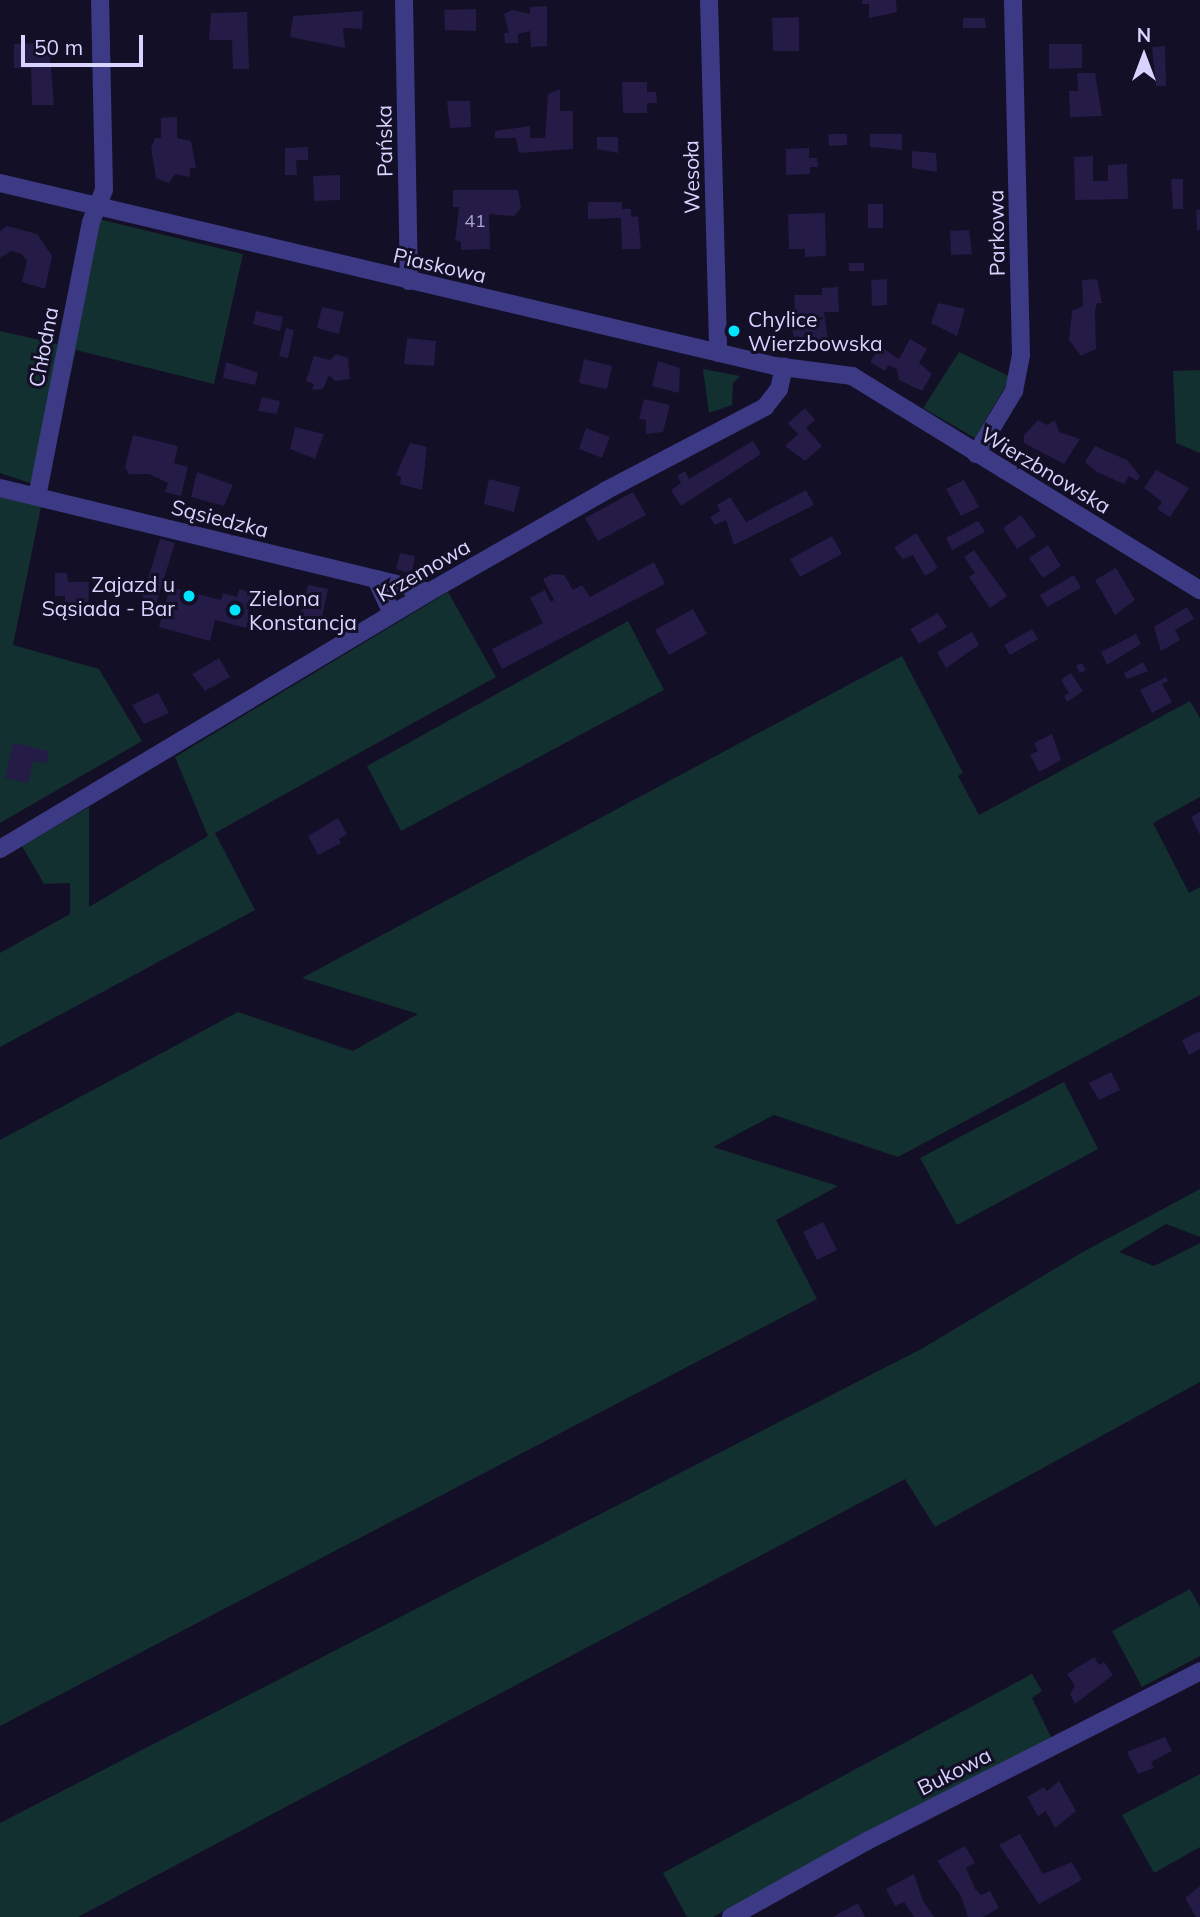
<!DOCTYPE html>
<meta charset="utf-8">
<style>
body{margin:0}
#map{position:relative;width:1200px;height:1917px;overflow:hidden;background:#130f26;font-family:Mulish,sans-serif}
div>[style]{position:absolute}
.green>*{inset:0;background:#12302f}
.building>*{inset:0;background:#241b47}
.minor>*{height:18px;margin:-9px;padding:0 9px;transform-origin:9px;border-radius:9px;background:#3d3a85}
.dots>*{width:19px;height:19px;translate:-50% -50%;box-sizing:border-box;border:4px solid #130f26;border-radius:50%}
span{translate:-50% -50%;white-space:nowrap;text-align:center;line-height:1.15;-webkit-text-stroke:6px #130f26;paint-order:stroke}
.number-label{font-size:18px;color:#aca6d1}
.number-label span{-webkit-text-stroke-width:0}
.street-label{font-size:21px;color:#d9d4ff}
.poi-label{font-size:21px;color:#d9d4ff}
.left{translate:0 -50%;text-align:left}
.right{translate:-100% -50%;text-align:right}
.north{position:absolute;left:1109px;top:21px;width:70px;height:70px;-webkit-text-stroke:5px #130f26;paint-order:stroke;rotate:0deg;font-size:19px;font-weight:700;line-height:28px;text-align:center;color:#d9d4ff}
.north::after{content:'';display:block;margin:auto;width:24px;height:32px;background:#d9d4ff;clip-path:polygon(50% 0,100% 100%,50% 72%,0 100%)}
.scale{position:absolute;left:21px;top:35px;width:122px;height:32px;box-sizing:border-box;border:4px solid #d9d4ff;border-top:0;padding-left:9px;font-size:21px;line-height:24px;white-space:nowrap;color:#d9d4ff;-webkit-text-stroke:5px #130f26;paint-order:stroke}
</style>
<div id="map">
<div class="green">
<i style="clip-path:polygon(86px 216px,243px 254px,214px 384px,76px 350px,45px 488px,0 473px,0 331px,57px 344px)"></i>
<i style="clip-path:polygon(959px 352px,1011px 377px,975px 438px,923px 408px)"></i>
<i style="clip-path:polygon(703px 369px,740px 376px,733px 383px,732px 405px,709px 413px)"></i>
<i style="clip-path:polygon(1200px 370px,1200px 453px,1176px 443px,1173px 371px)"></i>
<i style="clip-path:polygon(0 497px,41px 507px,13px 645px,99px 669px,142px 741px,0 823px)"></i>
<i style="clip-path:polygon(448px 592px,496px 677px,215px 833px,255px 910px,0 1047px,0 953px,70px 914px,70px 883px,44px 884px,22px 846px,89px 807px,89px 907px,208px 836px,175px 757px)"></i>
<i style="clip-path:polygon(628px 621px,664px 690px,401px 831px,367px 766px)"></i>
<i style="clip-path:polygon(902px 656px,963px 773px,958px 776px,979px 815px,1190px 701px,1200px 718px,1200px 797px,1153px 823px,1189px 893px,1200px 887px,1200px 995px,898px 1157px,774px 1115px,713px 1147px,838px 1186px,776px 1220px,817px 1299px,0 1726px,0 1140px,238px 1012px,353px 1051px,418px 1014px,302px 978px)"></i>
<i style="clip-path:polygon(1064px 1082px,1098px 1149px,957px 1225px,920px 1158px)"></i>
<i style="clip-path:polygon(1200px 1189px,1200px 1237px,1166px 1224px,1119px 1252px,1154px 1266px,1200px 1243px,1200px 1382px,935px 1527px,905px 1479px,78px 1917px,0 1917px,0 1823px,923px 1348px,1081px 1253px)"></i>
<i style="clip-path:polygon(1190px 1589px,1200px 1607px,1200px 1656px,1142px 1687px,1112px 1631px)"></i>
<i style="clip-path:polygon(1032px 1674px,1042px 1691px,1032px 1698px,1052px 1739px,713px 1917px,687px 1917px,663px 1873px)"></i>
<i style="clip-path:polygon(1200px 1774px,1200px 1847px,1154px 1873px,1122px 1815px)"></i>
</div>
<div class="building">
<i style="clip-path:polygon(862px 0,896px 0,897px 12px,869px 18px,869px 4px,862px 4px)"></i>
<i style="clip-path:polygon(547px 6px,547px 46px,531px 47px,530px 31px,518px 34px,518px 43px,505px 43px,504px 33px,509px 33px,504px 14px,512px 10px,530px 14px,530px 7px)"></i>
<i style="clip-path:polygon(476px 9px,476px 31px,445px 30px,444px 10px)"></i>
<i style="clip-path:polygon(363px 11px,362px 29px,343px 28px,345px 48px,290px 37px,293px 16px)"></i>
<i style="clip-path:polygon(247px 12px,249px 69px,233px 69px,232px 40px,209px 40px,211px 13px)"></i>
<i style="clip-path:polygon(799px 17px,799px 51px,773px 51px,772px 18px)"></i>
<i style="clip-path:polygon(963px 18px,985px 18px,986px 28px,963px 28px)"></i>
<i style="clip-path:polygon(49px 43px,54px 105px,32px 105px,31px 68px,14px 68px,14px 44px)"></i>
<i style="clip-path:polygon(1049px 44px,1082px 44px,1082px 68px,1049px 69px)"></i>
<i style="clip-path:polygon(1165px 46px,1166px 86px,1156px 86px,1152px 47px)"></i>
<i style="clip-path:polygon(1077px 73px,1095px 73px,1102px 116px,1070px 117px,1069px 91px,1078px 91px)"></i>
<i style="clip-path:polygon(622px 82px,647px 82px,647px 92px,656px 92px,657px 103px,647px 103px,647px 113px,623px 113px)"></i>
<i style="clip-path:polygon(560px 89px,560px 111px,573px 111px,573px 149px,519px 153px,516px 138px,495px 138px,495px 131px,530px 126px,530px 138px,545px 138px,548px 94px)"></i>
<i style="clip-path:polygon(447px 101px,470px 101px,471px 127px,450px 128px)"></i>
<i style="clip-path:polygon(177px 117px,177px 138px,191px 141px,196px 168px,190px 168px,190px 177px,175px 174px,169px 183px,156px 178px,151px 148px,155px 138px,161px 138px,161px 118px)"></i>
<i style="clip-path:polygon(828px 134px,847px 134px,847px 145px,829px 146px)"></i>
<i style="clip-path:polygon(870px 134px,902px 134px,902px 150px,870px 147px)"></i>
<i style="clip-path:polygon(597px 137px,618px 137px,618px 153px,597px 149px)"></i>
<i style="clip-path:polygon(308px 147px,308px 160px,296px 160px,297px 175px,285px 175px,285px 148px)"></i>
<i style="clip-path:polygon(809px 148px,809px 158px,817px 158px,818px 167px,810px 167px,810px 174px,786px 175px,786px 149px)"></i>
<i style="clip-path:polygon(912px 151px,936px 153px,937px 172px,912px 168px)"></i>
<i style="clip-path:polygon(1093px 156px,1093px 181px,1108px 181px,1108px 165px,1127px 164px,1128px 199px,1075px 200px,1074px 157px)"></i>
<i style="clip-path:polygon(340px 175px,340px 200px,314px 201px,313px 176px)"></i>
<i style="clip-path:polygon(1171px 179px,1183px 179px,1183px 209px,1173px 209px)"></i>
<i style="clip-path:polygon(453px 190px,518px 190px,521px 208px,514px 216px,489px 214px,490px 249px,461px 250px,461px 242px,455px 240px,459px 207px,453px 207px)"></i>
<i style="clip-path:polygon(588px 202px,622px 202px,622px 209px,631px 209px,631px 217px,638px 216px,641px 249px,622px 249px,621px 218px,588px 219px)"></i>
<i style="clip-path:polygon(868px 204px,883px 204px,883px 228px,868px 228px)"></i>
<i style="clip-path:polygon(1196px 210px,1200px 210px,1200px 230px,1197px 230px)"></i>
<i style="clip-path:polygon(825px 213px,826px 256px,805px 257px,805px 249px,789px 249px,788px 214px)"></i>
<i style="clip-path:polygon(7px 226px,37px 234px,52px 256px,45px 289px,22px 282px,27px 261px,22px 254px,11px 251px,0 258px,0 231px)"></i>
<i style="clip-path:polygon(969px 230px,972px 254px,951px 255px,950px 231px)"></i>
<i style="clip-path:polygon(849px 263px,864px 263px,864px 271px,849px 271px)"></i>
<i style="clip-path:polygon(887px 279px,887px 305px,872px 306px,871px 280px)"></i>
<i style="clip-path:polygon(1097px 279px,1102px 303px,1097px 303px,1095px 311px,1096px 349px,1081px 356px,1069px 340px,1072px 311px,1083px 306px,1082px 280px)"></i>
<i style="clip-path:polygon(838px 287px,839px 312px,824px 312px,828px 340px,794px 338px,789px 313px,795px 310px,794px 295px,822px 295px,822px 288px)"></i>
<i style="clip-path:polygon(938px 303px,965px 309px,957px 336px,931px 323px)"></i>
<i style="clip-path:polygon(322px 307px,344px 312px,339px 334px,317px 328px)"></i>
<i style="clip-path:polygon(256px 311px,283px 317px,280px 331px,253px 324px)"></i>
<i style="clip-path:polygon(286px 328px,294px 330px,288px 358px,279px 356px)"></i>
<i style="clip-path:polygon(407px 338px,436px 341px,434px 366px,404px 364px)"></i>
<i style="clip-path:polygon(910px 339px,927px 349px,919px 363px,932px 374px,922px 391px,899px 380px,897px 369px,888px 365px,885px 371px,870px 362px,880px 346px,899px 359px)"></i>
<i style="clip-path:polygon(336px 354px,348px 358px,350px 379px,335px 381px,329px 375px,323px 389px,312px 390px,314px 384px,306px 381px,314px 356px,330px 360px)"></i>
<i style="clip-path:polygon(584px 359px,612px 366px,607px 389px,579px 383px)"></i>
<i style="clip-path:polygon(658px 361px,680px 368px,679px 393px,652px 386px)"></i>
<i style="clip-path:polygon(226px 362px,258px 373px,255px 385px,223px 378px)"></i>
<i style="clip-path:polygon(262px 397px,280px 401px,277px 414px,258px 411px)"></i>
<i style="clip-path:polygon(644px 399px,670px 405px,663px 432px,646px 434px,646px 420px,639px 419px)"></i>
<i style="clip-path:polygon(805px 408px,815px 420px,806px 428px,822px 446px,805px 461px,785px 446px,798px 434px,788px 423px)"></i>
<i style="clip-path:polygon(1038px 420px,1047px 425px,1055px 420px,1059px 432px,1080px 439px,1064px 464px,1024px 443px,1024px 435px)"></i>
<i style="clip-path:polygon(295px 427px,324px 434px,315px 459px,290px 449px)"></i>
<i style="clip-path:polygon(586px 428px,610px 437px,602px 458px,579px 449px)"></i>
<i style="clip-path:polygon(133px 435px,178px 446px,174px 463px,188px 467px,181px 496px,165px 492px,168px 483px,149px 474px,129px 474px,125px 467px)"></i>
<i style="clip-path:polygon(753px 441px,761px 454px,681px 506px,671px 490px,681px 483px,677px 476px,685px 471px,689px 479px)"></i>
<i style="clip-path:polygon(410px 443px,427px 447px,422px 490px,400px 484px,401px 477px,396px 475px)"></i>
<i style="clip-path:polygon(1095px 446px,1127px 460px,1140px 476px,1137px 481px,1129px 476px,1124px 484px,1097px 472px,1085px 462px)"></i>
<i style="clip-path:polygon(1156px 470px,1189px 488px,1170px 517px,1157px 509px,1162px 502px,1144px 488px)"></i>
<i style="clip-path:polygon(197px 472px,233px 485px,224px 506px,191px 497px)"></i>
<i style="clip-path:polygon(489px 479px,520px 487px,514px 512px,484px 504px)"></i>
<i style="clip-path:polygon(964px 480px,979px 507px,961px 516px,946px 489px)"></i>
<i style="clip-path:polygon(806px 490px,814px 505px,734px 545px,726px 520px,715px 525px,710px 517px,720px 511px,717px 505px,730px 497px,746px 522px)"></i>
<i style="clip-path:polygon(633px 492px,646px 515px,598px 541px,585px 518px)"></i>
<i style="clip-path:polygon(1021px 515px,1036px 536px,1017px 549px,1003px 528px)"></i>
<i style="clip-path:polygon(978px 521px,985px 532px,952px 550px,946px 538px)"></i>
<i style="clip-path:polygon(916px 533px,938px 568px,925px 576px,913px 555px,903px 559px,894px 548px)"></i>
<i style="clip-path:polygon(832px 536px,842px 554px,800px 577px,790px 559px)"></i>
<i style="clip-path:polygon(160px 539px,175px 543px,154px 610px,140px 606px)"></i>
<i style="clip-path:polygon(1048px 545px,1061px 566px,1043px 578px,1029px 558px)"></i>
<i style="clip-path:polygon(974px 550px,1007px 596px,990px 608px,969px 577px,975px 573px,964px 557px)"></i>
<i style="clip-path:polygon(400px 553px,415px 556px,412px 574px,396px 569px)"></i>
<i style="clip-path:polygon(654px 562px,665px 584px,502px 669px,492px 649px,543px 623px,530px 598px,545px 590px,551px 602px,554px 600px,543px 579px,553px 574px,564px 575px,573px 590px,582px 585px,590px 597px)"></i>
<i style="clip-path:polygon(1116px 568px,1135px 600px,1115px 615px,1095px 580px)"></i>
<i style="clip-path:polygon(55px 573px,67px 573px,68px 582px,89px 582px,88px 617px,65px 617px,65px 596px,55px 596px)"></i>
<i style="clip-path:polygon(1074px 575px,1081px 588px,1047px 607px,1040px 595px)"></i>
<i style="clip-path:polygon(308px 585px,328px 589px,321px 621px,300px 615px)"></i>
<i style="clip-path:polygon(170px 587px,221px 600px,223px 593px,237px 597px,239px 589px,256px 593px,246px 628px,215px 620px,210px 641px,159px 627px)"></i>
<i style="clip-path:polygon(1187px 607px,1194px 619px,1175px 630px,1180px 640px,1161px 651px,1154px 627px)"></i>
<i style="clip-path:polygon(693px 609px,707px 634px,669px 655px,655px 630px)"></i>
<i style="clip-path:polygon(938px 613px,947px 627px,919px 644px,910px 629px)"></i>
<i style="clip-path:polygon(1032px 629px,1038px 639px,1010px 655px,1004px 645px)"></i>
<i style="clip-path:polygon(972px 632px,979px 645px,946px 668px,937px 652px)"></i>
<i style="clip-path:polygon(1136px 634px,1141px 644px,1107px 665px,1101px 652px)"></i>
<i style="clip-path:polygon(219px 658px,230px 677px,205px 691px,192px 674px)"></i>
<i style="clip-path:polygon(1143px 662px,1148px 671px,1127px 679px,1124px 673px)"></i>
<i style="clip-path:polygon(1082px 663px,1086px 670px,1080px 673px,1076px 666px)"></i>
<i style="clip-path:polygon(1071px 673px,1083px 691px,1067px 702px,1064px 696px,1069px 693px,1061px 680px)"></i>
<i style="clip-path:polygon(1166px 677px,1168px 681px,1162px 684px,1172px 702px,1152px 713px,1140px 690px)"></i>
<i style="clip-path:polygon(158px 693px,169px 713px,144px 724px,132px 705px)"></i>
<i style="clip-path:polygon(1052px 734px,1061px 760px,1039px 772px,1030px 755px,1038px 751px,1034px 743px)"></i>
<i style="clip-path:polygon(13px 743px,49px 751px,46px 764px,33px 761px,28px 783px,5px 778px)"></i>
<i style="clip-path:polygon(1200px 812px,1200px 835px,1191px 817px)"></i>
<i style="clip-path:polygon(338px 818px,347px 834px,339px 839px,341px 843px,318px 855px,308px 836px)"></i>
<i style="clip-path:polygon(1200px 1031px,1200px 1049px,1189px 1055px,1182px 1040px)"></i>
<i style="clip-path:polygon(1111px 1072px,1120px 1090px,1099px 1100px,1089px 1083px)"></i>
<i style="clip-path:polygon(823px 1222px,837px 1250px,817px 1260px,803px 1232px)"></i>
<i style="clip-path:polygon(1094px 1657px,1099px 1665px,1104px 1662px,1113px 1675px,1075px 1704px,1070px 1694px,1075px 1686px,1067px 1674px)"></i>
<i style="clip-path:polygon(1165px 1737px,1172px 1751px,1151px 1762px,1154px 1768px,1138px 1774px,1127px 1752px)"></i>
<i style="clip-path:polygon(1059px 1781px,1076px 1811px,1055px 1828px,1046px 1811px,1038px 1816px,1027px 1797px,1044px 1787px,1047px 1791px)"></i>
<i style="clip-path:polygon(1020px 1834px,1043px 1874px,1072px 1862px,1082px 1880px,1039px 1904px,999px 1845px)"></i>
<i style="clip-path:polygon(965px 1846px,975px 1863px,966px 1868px,975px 1889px,981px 1895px,990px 1891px,999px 1908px,983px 1917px,968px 1917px,961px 1896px,937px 1861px)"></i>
<i style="clip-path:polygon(914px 1874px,923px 1901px,934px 1917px,914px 1917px,904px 1902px,895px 1906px,886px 1889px)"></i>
<i style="clip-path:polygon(1200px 1886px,1200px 1917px,1196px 1917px,1185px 1898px)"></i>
<i style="clip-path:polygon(858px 1903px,865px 1917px,833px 1917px)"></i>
</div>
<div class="minor">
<i style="left:404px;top:0;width:281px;rotate:89deg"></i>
<i style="left:709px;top:0;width:353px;rotate:88.5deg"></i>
<i style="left:0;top:183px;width:796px;rotate:13.29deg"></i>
<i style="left:775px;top:366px;width:78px;rotate:7.4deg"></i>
<i style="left:852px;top:376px;width:409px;rotate:31.6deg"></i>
<i style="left:976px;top:454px;width:74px;rotate:-58.9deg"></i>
<i style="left:1014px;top:391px;width:37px;rotate:-79deg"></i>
<i style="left:1021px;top:355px;width:355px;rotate:-91.3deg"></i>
<i style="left:0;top:488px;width:441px;rotate:13.6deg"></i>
<i style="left:37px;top:497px;width:280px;rotate:-78.9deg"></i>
<i style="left:91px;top:222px;width:35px;rotate:-68deg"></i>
<i style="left:104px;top:189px;width:189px;rotate:-91.2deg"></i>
<i style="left:376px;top:579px;width:38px;rotate:65deg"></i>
<i style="left:0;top:849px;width:500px;rotate:-30.92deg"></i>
<i style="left:429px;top:592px;width:203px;rotate:-29.8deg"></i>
<i style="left:605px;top:491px;width:181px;rotate:-27.7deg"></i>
<i style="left:765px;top:407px;width:23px;rotate:-52deg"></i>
<i style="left:779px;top:389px;width:23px;rotate:-77deg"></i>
<i style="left:731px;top:1917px;width:156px;rotate:-29.2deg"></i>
<i style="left:867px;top:1841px;width:374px;rotate:-27deg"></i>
</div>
<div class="dots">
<i style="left:734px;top:331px;background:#00e5ff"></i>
<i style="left:189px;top:596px;background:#00e5ff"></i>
<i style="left:235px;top:610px;background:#00e5ff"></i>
</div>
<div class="number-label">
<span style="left:475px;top:221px">41</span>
</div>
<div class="street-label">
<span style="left:384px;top:141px;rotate:-91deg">Pańska</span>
<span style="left:691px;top:177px;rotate:-91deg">Wesoła</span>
<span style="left:996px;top:233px;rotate:-91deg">Parkowa</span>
<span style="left:440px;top:265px;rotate:13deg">Piaskowa</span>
<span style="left:43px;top:347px;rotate:-79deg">Chłodna</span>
<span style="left:1046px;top:470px;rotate:31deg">Wierzbnowska</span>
<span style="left:220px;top:518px;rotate:14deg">Sąsiedzka</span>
<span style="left:423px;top:570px;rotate:-30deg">Krzemowa</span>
<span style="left:954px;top:1771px;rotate:-27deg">Bukowa</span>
</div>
<div class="poi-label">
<span class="left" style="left:748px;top:331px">Chylice<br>Wierzbowska</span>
<span class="right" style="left:175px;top:596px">Zajazd u<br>Sąsiada - Bar</span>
<span class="left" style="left:249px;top:610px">Zielona<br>Konstancja</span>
</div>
<div class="north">N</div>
<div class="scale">50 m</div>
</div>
